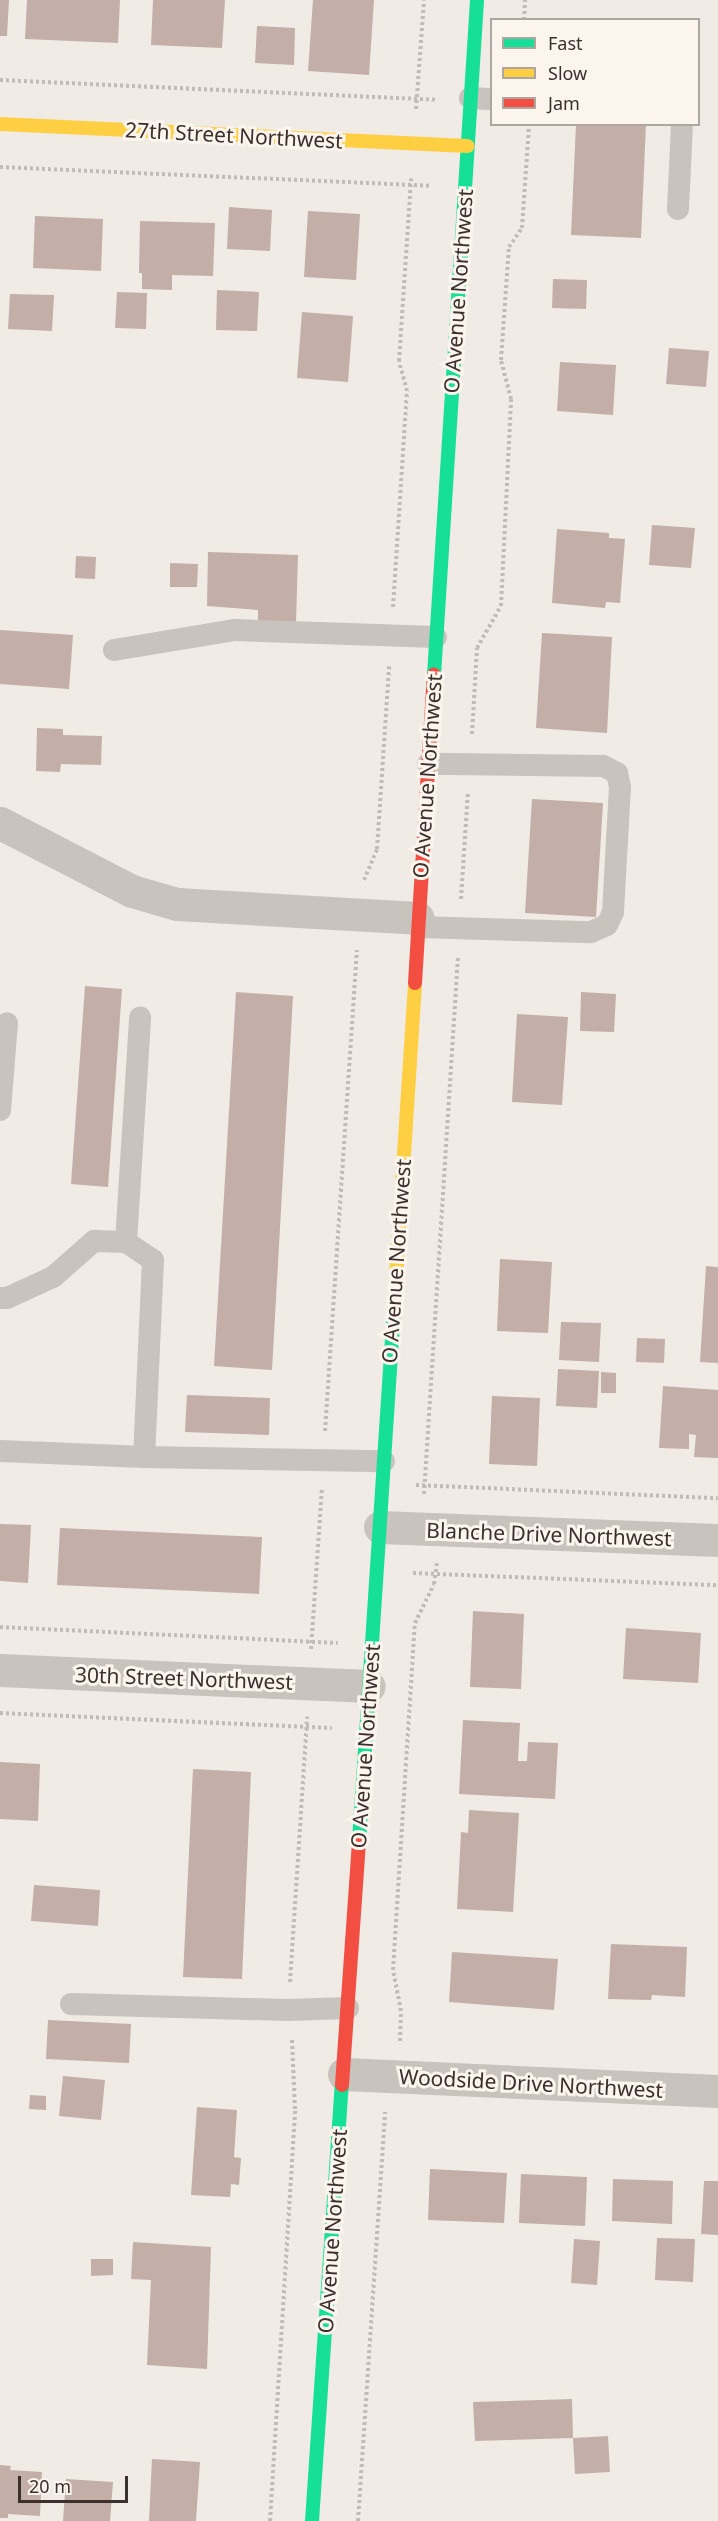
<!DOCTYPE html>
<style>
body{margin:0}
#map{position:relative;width:718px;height:2521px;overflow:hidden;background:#f0ebe5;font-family:"Noto Sans",sans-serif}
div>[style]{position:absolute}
.building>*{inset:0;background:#c3afa7}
.path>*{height:4px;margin-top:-2px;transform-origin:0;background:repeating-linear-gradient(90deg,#c2bbb6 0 3px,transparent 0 6px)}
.lane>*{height:22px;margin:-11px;padding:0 11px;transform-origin:11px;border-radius:11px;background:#c9c3be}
.street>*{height:33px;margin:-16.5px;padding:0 16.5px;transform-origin:16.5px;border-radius:16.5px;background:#c9c3be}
.fast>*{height:14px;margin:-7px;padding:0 7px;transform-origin:7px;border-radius:7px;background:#16e098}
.slow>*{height:14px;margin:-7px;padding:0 7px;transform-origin:7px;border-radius:7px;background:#ffcf43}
.jam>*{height:14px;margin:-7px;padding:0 7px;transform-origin:7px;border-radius:7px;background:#f24e42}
span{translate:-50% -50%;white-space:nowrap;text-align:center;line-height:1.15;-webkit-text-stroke:6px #fbf5ee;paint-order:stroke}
.street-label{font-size:21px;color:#3b302b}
.legend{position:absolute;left:490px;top:18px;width:210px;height:108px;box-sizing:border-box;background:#fbf5ee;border:2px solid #aea6a0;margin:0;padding:8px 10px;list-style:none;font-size:18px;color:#3b302b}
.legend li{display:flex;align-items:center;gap:12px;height:30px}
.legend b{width:30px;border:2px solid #aea6a0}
.scale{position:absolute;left:18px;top:2476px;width:110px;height:27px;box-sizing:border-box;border:3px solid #3b302b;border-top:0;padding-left:8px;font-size:18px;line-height:21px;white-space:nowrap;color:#3b302b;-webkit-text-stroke:4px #fbf5ee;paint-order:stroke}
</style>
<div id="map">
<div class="building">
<i style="clip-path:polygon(0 0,9px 0,7px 36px,0 36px)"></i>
<i style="clip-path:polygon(27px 0,120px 0,118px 43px,25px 39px)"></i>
<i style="clip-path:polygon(153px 0,225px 0,222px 48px,151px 45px)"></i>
<i style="clip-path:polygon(313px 0,374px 0,369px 75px,308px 71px)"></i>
<i style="clip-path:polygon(257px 26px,295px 28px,294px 65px,255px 63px)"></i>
<i style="clip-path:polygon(576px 124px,646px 124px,641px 238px,571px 235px)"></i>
<i style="clip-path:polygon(229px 207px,272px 210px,270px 251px,227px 249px)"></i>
<i style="clip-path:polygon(308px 211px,360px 214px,356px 280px,304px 277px)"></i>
<i style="clip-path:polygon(35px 216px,103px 219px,101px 271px,33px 268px)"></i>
<i style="clip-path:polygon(140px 221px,215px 223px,213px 276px,172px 275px,172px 290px,142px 289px,142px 273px,139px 273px)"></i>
<i style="clip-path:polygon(553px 279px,587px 280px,586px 309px,552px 308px)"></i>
<i style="clip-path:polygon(217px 290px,259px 292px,257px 331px,216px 330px)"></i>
<i style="clip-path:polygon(117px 292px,147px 293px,146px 329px,115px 328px)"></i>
<i style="clip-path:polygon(10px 294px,54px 295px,52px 331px,8px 329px)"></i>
<i style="clip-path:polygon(302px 312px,353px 316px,348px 382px,297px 378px)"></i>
<i style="clip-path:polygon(669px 348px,709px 351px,706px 387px,666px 384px)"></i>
<i style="clip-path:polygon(560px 362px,616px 365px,613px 415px,557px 411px)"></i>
<i style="clip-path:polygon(652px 525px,695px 528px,691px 568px,649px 565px)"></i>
<i style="clip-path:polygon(557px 529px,609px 533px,609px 538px,625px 539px,620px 603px,606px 602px,605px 608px,552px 603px)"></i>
<i style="clip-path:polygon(208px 552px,298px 555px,296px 622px,258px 621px,258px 610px,207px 606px)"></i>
<i style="clip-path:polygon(76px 556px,96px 557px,95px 579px,75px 578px)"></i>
<i style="clip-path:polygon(170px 563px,198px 564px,197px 587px,170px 587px)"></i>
<i style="clip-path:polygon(0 630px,73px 635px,69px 689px,0 684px)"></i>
<i style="clip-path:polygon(542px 633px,612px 637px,607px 733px,536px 728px)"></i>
<i style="clip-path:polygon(37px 728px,63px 729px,63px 735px,102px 736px,101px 765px,61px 764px,60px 772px,36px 771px)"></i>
<i style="clip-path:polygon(532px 799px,603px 803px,596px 917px,525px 913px)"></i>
<i style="clip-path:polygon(85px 986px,122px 989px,108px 1187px,71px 1184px)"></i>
<i style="clip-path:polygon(236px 992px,293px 996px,272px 1370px,214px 1366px)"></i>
<i style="clip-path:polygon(581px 992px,616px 994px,614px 1032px,580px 1031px)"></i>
<i style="clip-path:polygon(517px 1014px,568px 1017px,562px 1105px,512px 1102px)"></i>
<i style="clip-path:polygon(500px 1259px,552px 1262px,548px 1333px,497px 1331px)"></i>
<i style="clip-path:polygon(706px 1266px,718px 1267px,718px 1363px,700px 1362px)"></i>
<i style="clip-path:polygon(561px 1322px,601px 1323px,599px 1362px,559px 1360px)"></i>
<i style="clip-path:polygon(637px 1338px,665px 1339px,664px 1363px,636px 1362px)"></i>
<i style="clip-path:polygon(558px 1369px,599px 1371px,597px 1408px,556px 1406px)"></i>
<i style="clip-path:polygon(601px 1372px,616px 1373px,616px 1393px,601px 1393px)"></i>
<i style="clip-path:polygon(663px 1386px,718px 1390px,718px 1458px,694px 1457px,696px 1435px,689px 1434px,689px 1449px,659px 1448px)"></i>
<i style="clip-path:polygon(187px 1395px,270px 1398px,269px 1435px,185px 1432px)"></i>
<i style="clip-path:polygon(492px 1396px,540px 1398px,537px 1466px,489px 1464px)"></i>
<i style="clip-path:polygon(0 1524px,31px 1525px,28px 1583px,0 1581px)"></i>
<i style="clip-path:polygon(60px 1528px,262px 1537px,259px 1594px,57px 1585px)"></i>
<i style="clip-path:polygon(473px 1611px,524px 1614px,521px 1689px,470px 1687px)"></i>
<i style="clip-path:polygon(626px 1628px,701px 1633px,698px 1683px,623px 1679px)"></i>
<i style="clip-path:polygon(463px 1720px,520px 1723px,518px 1761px,527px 1761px,528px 1742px,558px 1743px,555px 1799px,459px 1794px)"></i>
<i style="clip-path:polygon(0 1762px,40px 1764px,38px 1821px,0 1819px)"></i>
<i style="clip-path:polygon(193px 1769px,251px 1772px,242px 1979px,183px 1977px)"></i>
<i style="clip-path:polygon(469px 1810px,519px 1813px,513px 1912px,457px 1909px,461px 1832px,468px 1833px)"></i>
<i style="clip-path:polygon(34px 1885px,100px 1890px,98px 1926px,31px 1921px)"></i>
<i style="clip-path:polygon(611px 1944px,687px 1947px,685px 1997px,652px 1995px,651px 2000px,608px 1999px)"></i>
<i style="clip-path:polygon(452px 1952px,558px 1959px,554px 2010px,449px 2002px)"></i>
<i style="clip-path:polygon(48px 2020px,131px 2024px,129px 2063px,46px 2059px)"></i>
<i style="clip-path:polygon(63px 2076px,105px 2080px,101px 2120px,59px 2116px)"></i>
<i style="clip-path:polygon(30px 2095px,46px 2096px,46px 2110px,29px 2109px)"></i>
<i style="clip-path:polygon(197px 2107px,237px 2110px,234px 2157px,241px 2158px,239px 2185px,231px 2184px,230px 2197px,191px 2195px)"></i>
<i style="clip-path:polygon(430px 2169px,507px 2173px,504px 2223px,428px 2220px)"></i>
<i style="clip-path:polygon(521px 2174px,587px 2177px,585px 2226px,519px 2223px)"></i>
<i style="clip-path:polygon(613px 2179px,673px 2181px,672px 2224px,612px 2221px)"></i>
<i style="clip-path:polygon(704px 2181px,718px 2181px,718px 2235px,701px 2234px)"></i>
<i style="clip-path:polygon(657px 2238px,695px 2239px,693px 2282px,655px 2280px)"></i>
<i style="clip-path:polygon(574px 2239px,600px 2241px,597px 2285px,571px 2283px)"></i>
<i style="clip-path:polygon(133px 2242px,211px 2247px,207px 2369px,147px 2365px,151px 2280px,131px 2279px)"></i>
<i style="clip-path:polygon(91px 2259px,113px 2259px,113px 2275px,91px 2276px)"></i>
<i style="clip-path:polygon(572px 2399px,573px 2438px,475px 2441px,473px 2402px)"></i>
<i style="clip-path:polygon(608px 2436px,610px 2472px,575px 2474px,573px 2438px)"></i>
<i style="clip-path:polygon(152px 2459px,200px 2462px,196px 2521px,149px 2521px)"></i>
<i style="clip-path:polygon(0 2465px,11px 2466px,10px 2470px,42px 2472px,40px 2516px,8px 2514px,8px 2518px,0 2518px)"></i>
<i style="clip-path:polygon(66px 2479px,113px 2482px,110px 2521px,63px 2521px)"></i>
</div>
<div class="path">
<i style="left:524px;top:20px;width:20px;rotate:-87deg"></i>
<i style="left:0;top:80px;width:437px;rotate:2.6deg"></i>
<i style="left:416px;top:109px;width:109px;rotate:-85.8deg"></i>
<i style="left:0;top:167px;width:431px;rotate:2.5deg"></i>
<i style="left:393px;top:607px;width:216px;rotate:-86.3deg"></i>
<i style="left:407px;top:391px;width:31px;rotate:-105deg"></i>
<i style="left:399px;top:361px;width:183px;rotate:-86.2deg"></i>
<i style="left:472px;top:734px;width:86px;rotate:-86.7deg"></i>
<i style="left:477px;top:648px;width:48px;rotate:-60.3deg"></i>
<i style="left:501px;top:606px;width:207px;rotate:-87.2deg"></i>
<i style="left:511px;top:399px;width:40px;rotate:-104.4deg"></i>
<i style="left:501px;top:360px;width:113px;rotate:-86deg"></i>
<i style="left:509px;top:247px;width:23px;rotate:-56deg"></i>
<i style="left:522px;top:228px;width:104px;rotate:-86.1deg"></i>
<i style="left:364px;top:880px;width:34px;rotate:-67deg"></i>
<i style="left:377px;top:849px;width:183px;rotate:-86.2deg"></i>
<i style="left:461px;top:899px;width:107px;rotate:-86.3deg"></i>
<i style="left:325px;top:1431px;width:482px;rotate:-86.2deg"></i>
<i style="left:416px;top:1485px;width:302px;rotate:2.5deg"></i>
<i style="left:424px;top:1494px;width:538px;rotate:-86.38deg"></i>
<i style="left:413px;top:1573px;width:305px;rotate:2.3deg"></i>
<i style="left:0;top:1627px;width:338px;rotate:2.7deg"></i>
<i style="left:311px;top:1649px;width:160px;rotate:-86.1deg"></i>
<i style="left:0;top:1713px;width:332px;rotate:2.6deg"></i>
<i style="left:290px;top:1982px;width:266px;rotate:-86.3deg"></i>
<i style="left:400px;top:2041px;width:30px;rotate:-88deg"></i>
<i style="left:401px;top:2011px;width:42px;rotate:-101deg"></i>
<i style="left:393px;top:1970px;width:348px;rotate:-86.4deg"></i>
<i style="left:415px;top:1623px;width:43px;rotate:-64deg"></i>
<i style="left:434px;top:1584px;width:21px;rotate:-82deg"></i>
<i style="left:270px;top:2521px;width:413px;rotate:-86.5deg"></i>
<i style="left:295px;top:2109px;width:69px;rotate:-92.5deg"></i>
<i style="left:358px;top:2521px;width:410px;rotate:-86.2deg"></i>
</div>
<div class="lane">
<i style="left:470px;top:98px;width:22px;rotate:3deg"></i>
<i style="left:678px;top:209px;width:85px;rotate:-87.3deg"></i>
<i style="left:114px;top:650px;width:123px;rotate:-9.4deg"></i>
<i style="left:235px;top:630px;width:201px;rotate:2deg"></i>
<i style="left:418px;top:927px;width:173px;rotate:1.7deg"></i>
<i style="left:591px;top:932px;width:17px;rotate:-24deg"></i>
<i style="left:607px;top:925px;width:14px;rotate:-65deg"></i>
<i style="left:613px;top:912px;width:125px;rotate:-86.8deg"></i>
<i style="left:620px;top:787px;width:14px;rotate:-102deg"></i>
<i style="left:617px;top:773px;width:16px;rotate:-153deg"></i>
<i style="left:603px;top:766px;width:175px;rotate:-179.3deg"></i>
<i style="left:0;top:1110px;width:87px;rotate:-85.4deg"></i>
<i style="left:126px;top:1242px;width:225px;rotate:-86.4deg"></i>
<i style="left:0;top:1298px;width:7px"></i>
<i style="left:7px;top:1298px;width:51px;rotate:-24.5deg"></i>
<i style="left:53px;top:1277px;width:55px;rotate:-41.3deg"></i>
<i style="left:94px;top:1241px;width:32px;rotate:2deg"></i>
<i style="left:126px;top:1242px;width:32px;rotate:34deg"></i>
<i style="left:153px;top:1260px;width:197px;rotate:92.6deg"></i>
<i style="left:0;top:1451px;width:144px;rotate:2.4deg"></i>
<i style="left:144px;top:1457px;width:240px;rotate:1deg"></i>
<i style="left:71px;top:2004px;width:217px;rotate:1.6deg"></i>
<i style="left:288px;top:2010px;width:60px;rotate:-1.9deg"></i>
</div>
<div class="street">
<i style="left:0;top:823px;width:148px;rotate:27.3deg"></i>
<i style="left:132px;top:891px;width:47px;rotate:16.1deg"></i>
<i style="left:177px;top:904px;width:241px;rotate:3.3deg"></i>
<i style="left:380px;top:1527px;width:338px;rotate:2.2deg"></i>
<i style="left:0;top:1670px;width:369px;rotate:2.5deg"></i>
<i style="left:344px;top:2074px;width:374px;rotate:2.6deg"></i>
</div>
<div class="fast">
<i style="left:434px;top:675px;width:676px;rotate:-86.35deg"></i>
<i style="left:359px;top:1841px;width:564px;rotate:-86.24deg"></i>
<i style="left:312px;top:2521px;width:437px;rotate:-86.1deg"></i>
</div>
<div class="slow">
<i style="left:0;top:124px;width:468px;rotate:2.7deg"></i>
<i style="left:396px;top:1278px;width:296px;rotate:-86.3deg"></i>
</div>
<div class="jam">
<i style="left:415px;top:983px;width:309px;rotate:-86.5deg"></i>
<i style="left:342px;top:2085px;width:245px;rotate:-86deg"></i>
</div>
<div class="street-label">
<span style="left:234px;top:135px;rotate:3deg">27th Street Northwest</span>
<span style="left:458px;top:291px;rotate:-86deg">O Avenue Northwest</span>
<span style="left:427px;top:776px;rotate:-86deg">O Avenue Northwest</span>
<span style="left:396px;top:1261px;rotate:-86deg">O Avenue Northwest</span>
<span style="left:549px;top:1534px;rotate:2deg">Blanche Drive Northwest</span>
<span style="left:184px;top:1678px;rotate:2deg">30th Street Northwest</span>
<span style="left:365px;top:1746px;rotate:-86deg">O Avenue Northwest</span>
<span style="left:531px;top:2083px;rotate:3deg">Woodside Drive Northwest</span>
<span style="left:332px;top:2231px;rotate:-86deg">O Avenue Northwest</span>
</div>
<ul class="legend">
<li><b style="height:8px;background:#16e098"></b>Fast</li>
<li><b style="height:8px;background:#ffcf43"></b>Slow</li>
<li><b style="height:8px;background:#f24e42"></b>Jam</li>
</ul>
<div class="scale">20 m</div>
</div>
